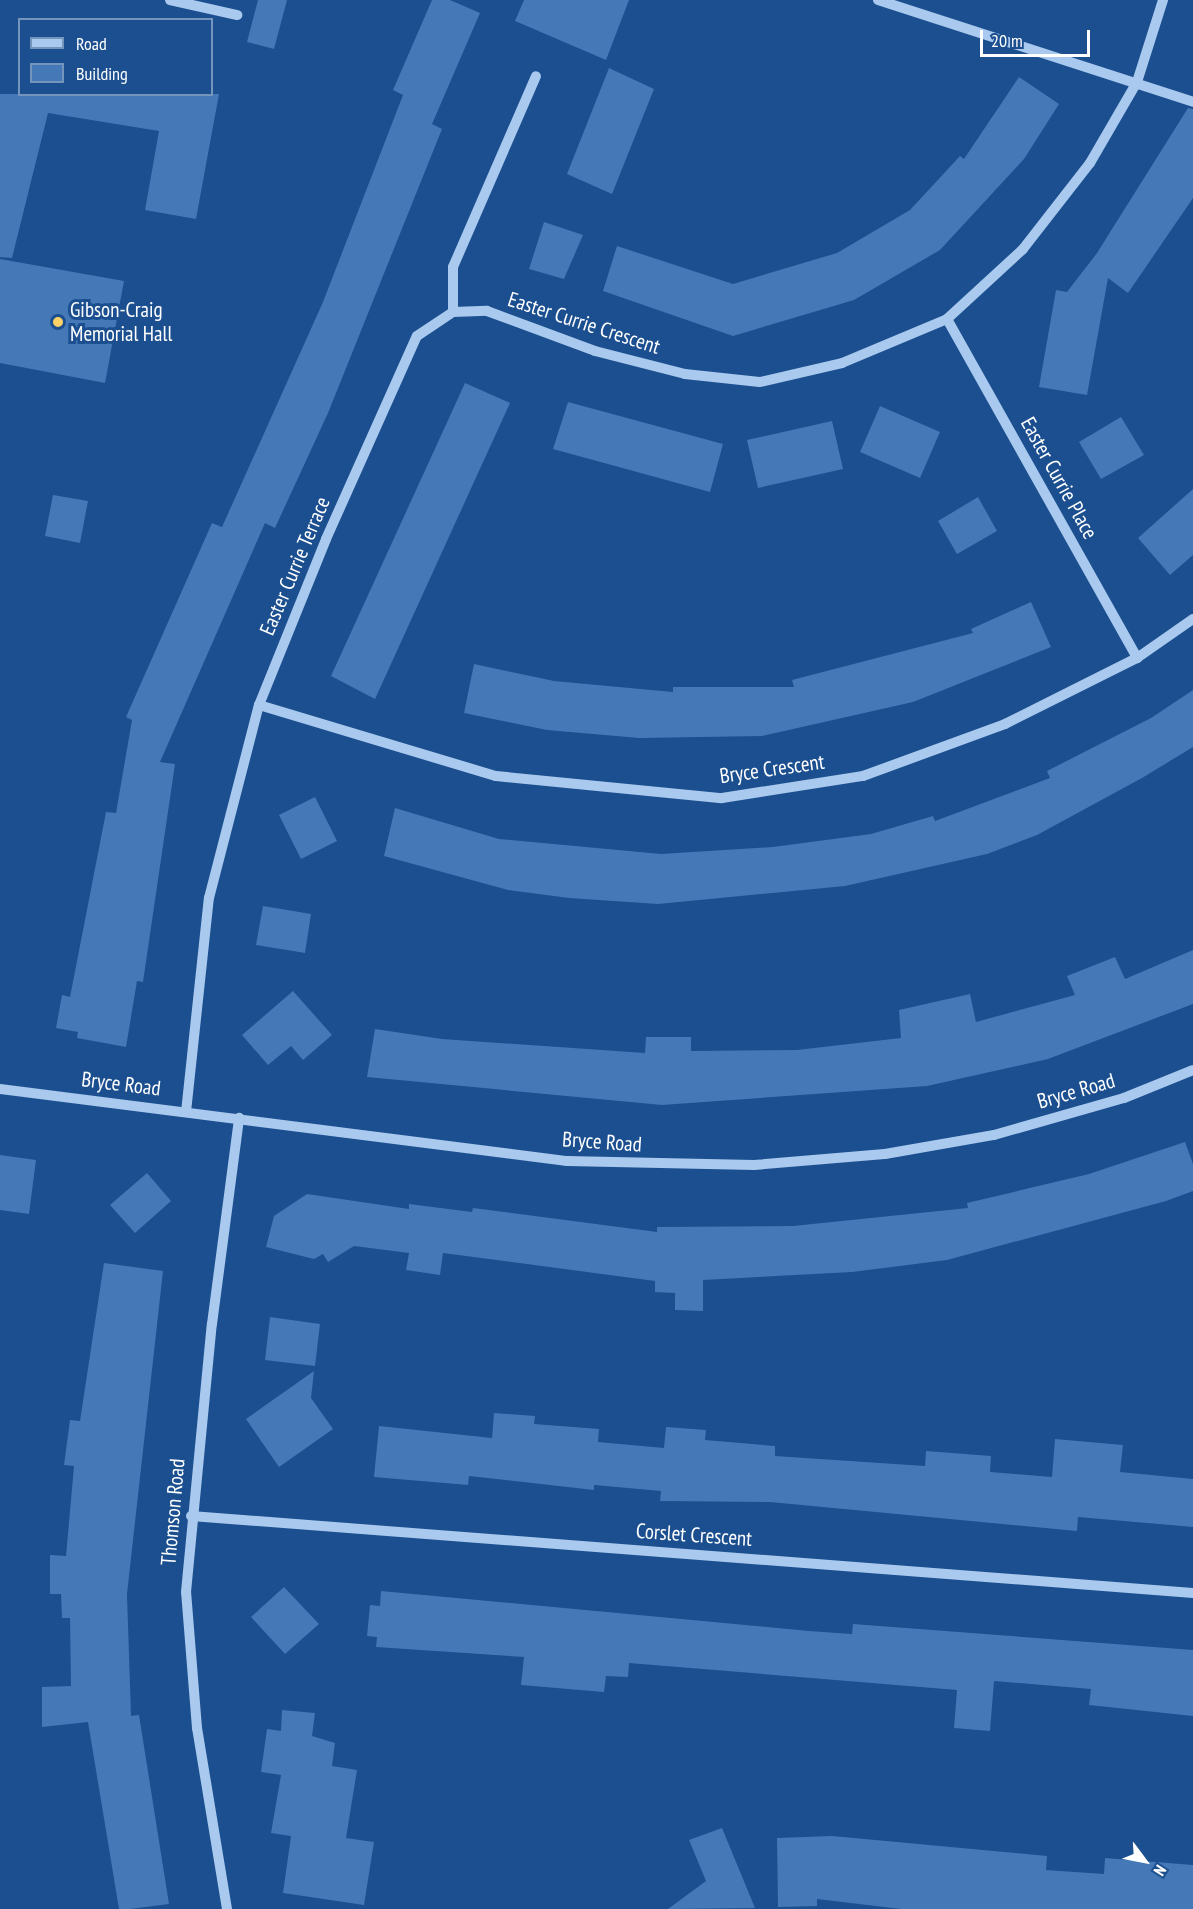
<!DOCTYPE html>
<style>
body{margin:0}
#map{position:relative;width:1193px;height:1909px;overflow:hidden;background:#1b4f8f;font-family:"PT Sans Narrow",sans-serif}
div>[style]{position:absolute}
.building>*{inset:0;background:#4478b7}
.minor>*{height:10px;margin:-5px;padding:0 5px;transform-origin:5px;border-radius:5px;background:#a9c9ee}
.dots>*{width:16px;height:16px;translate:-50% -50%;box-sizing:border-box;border:3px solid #1b4f8f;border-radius:50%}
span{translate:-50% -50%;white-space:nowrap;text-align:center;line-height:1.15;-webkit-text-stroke:6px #1b4f8f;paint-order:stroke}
.poi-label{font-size:21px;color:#fff}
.left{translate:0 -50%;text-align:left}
.street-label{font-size:21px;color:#fff}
.legend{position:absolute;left:18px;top:18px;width:195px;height:78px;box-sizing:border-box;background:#1b4f8f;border:2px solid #7695bc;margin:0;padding:8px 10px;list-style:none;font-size:18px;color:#fff}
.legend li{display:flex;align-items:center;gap:12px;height:30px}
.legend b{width:30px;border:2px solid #7695bc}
.north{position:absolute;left:1115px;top:1831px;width:60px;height:60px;-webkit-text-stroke:4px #1b4f8f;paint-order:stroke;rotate:122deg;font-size:16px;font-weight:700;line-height:24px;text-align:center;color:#fff}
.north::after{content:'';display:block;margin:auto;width:21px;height:27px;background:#fff;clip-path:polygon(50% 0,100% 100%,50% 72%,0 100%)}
.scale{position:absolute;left:980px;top:30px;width:110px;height:27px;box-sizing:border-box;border:3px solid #fff;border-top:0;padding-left:8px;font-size:18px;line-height:21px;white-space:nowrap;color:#fff;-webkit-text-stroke:4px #1b4f8f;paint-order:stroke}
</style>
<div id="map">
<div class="building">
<i style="clip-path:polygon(258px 0,287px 0,274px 49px,247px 42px)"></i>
<i style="clip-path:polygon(432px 0,450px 0,480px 13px,432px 124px,442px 129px,328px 413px,275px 528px,265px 523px,160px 762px,175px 764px,143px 982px,137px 981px,126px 1047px,77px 1038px,78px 1032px,56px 1028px,62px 995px,70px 997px,106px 812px,116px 813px,132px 720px,126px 717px,212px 523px,222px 527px,323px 302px,403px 95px,393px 90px)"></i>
<i style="clip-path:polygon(524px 0,629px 0,606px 60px,515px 21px)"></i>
<i style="clip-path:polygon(609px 68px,654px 89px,612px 194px,567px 174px)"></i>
<i style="clip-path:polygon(1019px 77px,1059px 104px,1024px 159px,940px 250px,854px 300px,733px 336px,603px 291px,617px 246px,733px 284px,837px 253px,910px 210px,960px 156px,964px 159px)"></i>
<i style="clip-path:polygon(0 94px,219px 94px,196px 219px,145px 210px,159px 131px,48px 113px,12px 258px,0 257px)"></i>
<i style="clip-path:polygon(1188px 108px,1193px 109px,1193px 198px,1128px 293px,1108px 278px,1087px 395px,1039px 387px,1056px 290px,1067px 292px,1097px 253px)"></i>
<i style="clip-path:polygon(544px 222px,583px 235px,564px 279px,529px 269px)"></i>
<i style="clip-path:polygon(0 259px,124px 281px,105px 383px,0 363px)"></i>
<i style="clip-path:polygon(465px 383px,510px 403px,375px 699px,331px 676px)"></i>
<i style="clip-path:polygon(568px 402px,723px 444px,710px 492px,553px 449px)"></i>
<i style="clip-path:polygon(880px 406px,940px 432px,920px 478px,860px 452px)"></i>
<i style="clip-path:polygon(1121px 417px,1144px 455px,1101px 479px,1079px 442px)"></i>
<i style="clip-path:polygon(832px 421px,843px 469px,758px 488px,747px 440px)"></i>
<i style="clip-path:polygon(1193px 489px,1193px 555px,1170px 575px,1138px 538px)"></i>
<i style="clip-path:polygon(53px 495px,88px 501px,80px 543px,45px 536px)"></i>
<i style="clip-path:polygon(978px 497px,997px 531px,957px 554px,938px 521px)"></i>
<i style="clip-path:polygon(1031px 602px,1051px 647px,913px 702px,762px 736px,639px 738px,547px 730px,464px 713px,474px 664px,554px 681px,673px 692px,673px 687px,794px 687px,792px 680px,973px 633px,971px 629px)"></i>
<i style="clip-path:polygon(1193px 690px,1193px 747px,1142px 778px,1037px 835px,987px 854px,845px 886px,658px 904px,569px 898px,508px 890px,384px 856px,395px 808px,499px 839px,661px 854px,773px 847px,871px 834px,933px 816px,935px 821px,1050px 778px,1047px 771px,1151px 718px)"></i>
<i style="clip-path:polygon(315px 797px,337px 841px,301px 859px,279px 815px)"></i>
<i style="clip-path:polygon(263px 906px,311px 914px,305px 953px,256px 945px)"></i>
<i style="clip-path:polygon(1193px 950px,1193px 1004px,1048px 1059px,927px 1086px,662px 1105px,367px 1077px,375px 1029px,442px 1039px,645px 1053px,646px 1037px,691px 1037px,691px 1051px,797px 1050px,901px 1038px,899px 1010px,970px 994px,976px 1022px,1075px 995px,1067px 976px,1115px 957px,1125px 979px)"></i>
<i style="clip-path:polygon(293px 991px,332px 1035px,303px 1060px,291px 1046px,268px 1065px,242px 1035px)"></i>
<i style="clip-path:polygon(1185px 1142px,1193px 1164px,1193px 1191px,1166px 1201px,947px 1260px,852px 1272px,703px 1280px,703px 1311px,675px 1310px,675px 1293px,655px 1292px,655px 1281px,443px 1253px,440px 1275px,406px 1270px,409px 1253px,354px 1246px,328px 1262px,323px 1254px,314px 1259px,266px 1247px,274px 1216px,307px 1194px,409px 1209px,409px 1204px,472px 1212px,473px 1208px,657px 1232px,657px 1227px,793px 1226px,968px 1208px,967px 1203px,1089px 1174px)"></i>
<i style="clip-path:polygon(0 1155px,36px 1160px,29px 1214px,0 1210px)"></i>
<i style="clip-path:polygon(147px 1173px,171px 1201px,135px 1233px,110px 1205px)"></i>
<i style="clip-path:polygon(104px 1263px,163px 1271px,127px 1594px,131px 1716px,139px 1715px,169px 1904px,130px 1909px,119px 1909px,88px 1722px,42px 1727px,42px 1687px,71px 1686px,70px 1618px,62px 1618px,61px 1594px,50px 1594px,50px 1555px,66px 1556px,74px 1466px,64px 1465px,70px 1420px,80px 1421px)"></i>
<i style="clip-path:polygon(270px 1317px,320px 1324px,315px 1366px,265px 1360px)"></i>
<i style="clip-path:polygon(314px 1371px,311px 1398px,333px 1429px,279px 1467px,246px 1419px)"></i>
<i style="clip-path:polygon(494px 1413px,535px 1416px,534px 1424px,599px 1429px,598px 1442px,664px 1448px,666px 1427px,706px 1430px,705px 1440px,775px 1446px,775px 1456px,925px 1466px,926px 1451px,991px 1456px,990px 1472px,1052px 1477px,1055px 1439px,1123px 1445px,1120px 1472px,1193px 1479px,1193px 1527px,1078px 1517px,1077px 1531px,770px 1502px,660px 1501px,661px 1491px,594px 1485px,594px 1490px,469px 1476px,468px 1485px,374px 1477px,379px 1426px,492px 1438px)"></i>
<i style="clip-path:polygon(284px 1587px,319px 1624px,285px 1654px,251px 1617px)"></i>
<i style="clip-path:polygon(381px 1591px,809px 1631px,852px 1634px,853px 1624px,1193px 1650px,1193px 1716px,1089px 1705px,1091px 1689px,994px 1681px,990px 1731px,954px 1728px,957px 1690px,629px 1663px,628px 1677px,606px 1676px,604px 1692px,521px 1685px,524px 1657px,376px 1647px,377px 1637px,367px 1636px,370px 1605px,380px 1606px)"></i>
<i style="clip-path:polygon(282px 1710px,315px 1713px,312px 1736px,335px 1743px,332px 1766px,357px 1770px,346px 1838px,374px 1842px,364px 1905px,283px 1893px,291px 1836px,271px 1833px,281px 1775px,261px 1772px,267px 1729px,281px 1731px)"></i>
<i style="clip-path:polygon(722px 1828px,755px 1908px,668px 1909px,706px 1881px,689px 1840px)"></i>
<i style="clip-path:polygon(832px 1836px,1047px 1856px,1046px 1870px,1104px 1874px,1105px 1858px,1193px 1865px,1193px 1909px,901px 1909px,817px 1899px,817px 1906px,778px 1907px,777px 1838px)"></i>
</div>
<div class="minor">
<i style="left:170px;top:0;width:69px;rotate:12.6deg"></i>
<i style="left:878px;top:0;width:331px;rotate:17.9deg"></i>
<i style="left:453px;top:312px;width:34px;rotate:-2deg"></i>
<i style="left:487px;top:311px;width:115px;rotate:20.3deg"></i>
<i style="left:595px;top:351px;width:93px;rotate:14.3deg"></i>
<i style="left:685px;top:374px;width:75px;rotate:6.1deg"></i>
<i style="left:760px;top:382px;width:84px;rotate:-13deg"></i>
<i style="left:842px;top:363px;width:114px;rotate:-22.7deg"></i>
<i style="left:947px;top:319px;width:103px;rotate:-42.6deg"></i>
<i style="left:1023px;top:249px;width:109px;rotate:-52.1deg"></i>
<i style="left:1090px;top:163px;width:94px;rotate:-59.9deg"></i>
<i style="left:1137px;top:82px;width:86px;rotate:-72.4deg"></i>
<i style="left:947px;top:319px;width:389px;rotate:60.7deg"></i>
<i style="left:259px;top:705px;width:247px;rotate:16.7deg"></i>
<i style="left:496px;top:776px;width:227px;rotate:5.6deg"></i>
<i style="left:722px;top:798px;width:143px;rotate:-8.9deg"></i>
<i style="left:863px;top:776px;width:151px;rotate:-20.1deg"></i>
<i style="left:1005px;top:724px;width:148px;rotate:-26.6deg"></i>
<i style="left:1137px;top:658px;width:68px;rotate:-34.9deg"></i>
<i style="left:0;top:1089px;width:572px;rotate:7.24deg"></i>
<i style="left:567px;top:1161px;width:187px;rotate:1.2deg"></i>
<i style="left:754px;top:1165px;width:131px;rotate:-4.8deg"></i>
<i style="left:885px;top:1154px;width:111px;rotate:-9.9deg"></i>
<i style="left:994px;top:1135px;width:135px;rotate:-15.9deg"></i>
<i style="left:1124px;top:1098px;width:74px;rotate:-22.1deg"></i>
<i style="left:186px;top:1112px;width:215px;rotate:-83.9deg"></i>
<i style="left:209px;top:898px;width:199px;rotate:-75.5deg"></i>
<i style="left:259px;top:705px;width:179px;rotate:-68deg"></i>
<i style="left:326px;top:539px;width:222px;rotate:-65.9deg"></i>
<i style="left:417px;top:336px;width:43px;rotate:-33.7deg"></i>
<i style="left:453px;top:312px;width:45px;rotate:-90deg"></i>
<i style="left:453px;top:267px;width:208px;rotate:-66.5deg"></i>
<i style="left:191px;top:1516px;width:1005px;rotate:4.39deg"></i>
<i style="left:227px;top:1909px;width:183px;rotate:-99.4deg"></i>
<i style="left:197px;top:1728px;width:136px;rotate:-94.6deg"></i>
<i style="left:186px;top:1592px;width:269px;rotate:-84.5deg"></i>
<i style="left:212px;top:1324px;width:208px;rotate:-82.5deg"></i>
</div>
<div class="dots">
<i style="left:58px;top:322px;background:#ffd166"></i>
</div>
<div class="poi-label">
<span class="left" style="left:70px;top:322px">Gibson-Craig<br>Memorial Hall</span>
</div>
<div class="street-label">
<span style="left:584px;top:323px;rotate:18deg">Easter Currie Crescent</span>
<span style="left:1059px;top:478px;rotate:61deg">Easter Currie Place</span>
<span style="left:295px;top:566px;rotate:-67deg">Easter Currie Terrace</span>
<span style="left:772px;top:769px;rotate:-8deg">Bryce Crescent</span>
<span style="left:121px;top:1084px;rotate:7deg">Bryce Road</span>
<span style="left:1076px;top:1091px;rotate:-16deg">Bryce Road</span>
<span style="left:602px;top:1142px;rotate:4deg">Bryce Road</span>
<span style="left:173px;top:1512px;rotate:-85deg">Thomson Road</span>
<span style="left:694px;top:1535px;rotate:4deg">Corslet Crescent</span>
</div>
<ul class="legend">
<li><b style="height:8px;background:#a9c9ee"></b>Road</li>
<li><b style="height:16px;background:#4478b7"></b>Building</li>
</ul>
<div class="north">N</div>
<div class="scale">20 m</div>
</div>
